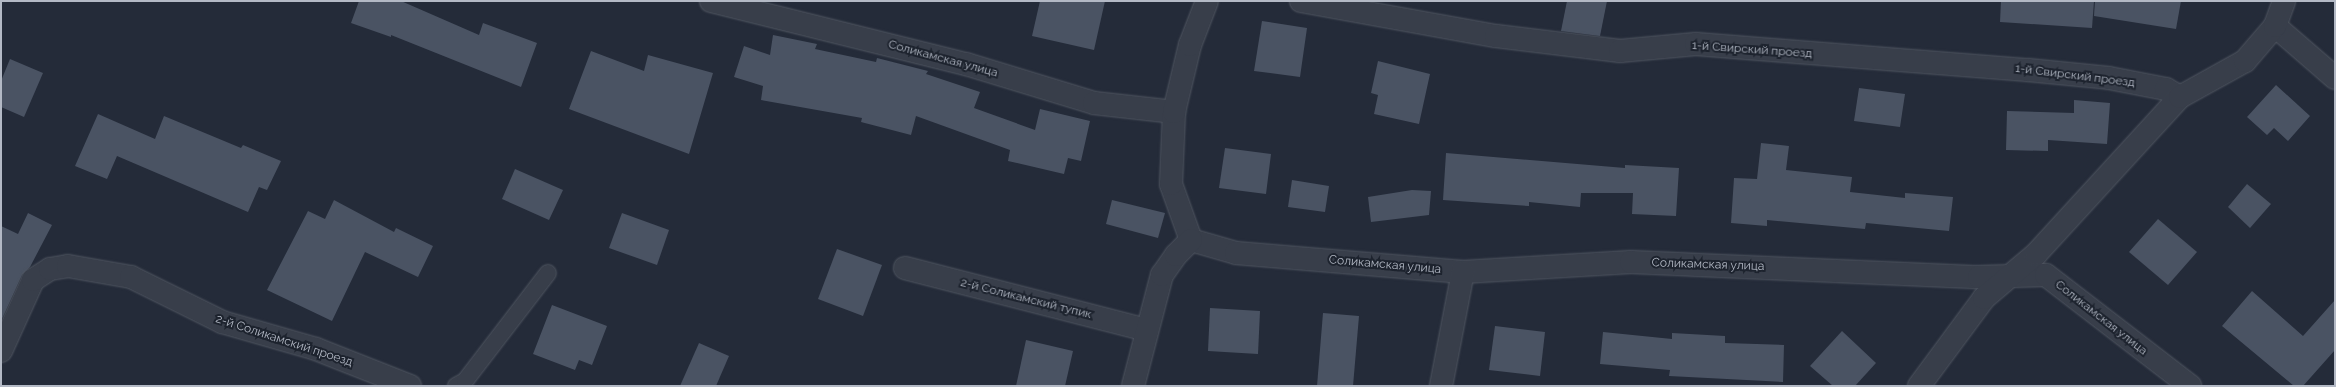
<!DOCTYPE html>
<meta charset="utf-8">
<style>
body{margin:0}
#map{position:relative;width:2336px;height:387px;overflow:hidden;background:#242b39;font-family:Raleway,sans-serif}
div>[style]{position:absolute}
.building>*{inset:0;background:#4a5363}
.roads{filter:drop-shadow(0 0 1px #505661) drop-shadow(0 0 1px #505661)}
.lane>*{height:16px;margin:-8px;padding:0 8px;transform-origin:8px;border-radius:8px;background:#383e4a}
.street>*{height:22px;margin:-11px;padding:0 11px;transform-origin:11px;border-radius:11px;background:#383e4a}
span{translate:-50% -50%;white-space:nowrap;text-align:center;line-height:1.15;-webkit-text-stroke:4px #1d232e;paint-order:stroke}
.street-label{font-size:12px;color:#b3b9c5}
.frame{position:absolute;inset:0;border:2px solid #b3b9c5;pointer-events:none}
</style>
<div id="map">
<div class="building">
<i style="clip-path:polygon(359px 1px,401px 1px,479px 35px,483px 23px,537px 43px,521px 87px,391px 35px,391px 37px,351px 23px)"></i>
<i style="clip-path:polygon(1040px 1px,1105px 1px,1094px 50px,1032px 36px)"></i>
<i style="clip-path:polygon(1567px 1px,1607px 1px,1600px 36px,1561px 31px)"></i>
<i style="clip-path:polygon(2001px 1px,2094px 1px,2092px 28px,2000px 22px)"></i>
<i style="clip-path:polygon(2095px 1px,2181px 1px,2176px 29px,2094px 16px)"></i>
<i style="clip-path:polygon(1262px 21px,1307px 28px,1300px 77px,1254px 71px)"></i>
<i style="clip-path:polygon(773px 35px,817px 44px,815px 49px,876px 62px,877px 58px,928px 71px,926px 74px,980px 92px,974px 108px,1035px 130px,1040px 109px,1090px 121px,1081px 161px,1068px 158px,1064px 174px,1008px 161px,1010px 150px,916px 116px,911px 135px,861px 122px,862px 118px,761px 100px,763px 86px,734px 77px,744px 46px,770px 55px)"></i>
<i style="clip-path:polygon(591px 51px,644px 71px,648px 55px,713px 73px,689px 154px,569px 109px)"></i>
<i style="clip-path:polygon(10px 59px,43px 73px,24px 117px,1px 107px,1px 81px)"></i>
<i style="clip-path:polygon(1378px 61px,1430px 74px,1419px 124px,1374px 114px,1378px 95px,1371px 93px)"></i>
<i style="clip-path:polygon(2276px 85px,2310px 116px,2288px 141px,2274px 128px,2267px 135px,2247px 117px)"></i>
<i style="clip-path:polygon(1859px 88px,1905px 94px,1900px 127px,1854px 121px)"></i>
<i style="clip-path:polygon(2074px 100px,2110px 103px,2107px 144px,2048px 140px,2048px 151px,2006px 150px,2007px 111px,2074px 113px)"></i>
<i style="clip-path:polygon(98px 114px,155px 139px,164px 116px,241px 148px,243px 145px,281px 161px,267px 190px,259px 187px,248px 212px,117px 156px,107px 179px,75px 166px)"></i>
<i style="clip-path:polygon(1761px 143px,1789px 146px,1786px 170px,1852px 177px,1850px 192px,1905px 198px,1905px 193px,1953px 197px,1949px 231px,1866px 223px,1865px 229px,1767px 220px,1767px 226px,1731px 223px,1734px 178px,1757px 179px)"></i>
<i style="clip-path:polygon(1225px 148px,1271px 154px,1266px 194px,1219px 188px)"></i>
<i style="clip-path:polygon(1446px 153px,1625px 168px,1625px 165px,1679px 168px,1676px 216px,1632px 214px,1633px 193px,1581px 193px,1580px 207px,1529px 202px,1529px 206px,1443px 200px)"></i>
<i style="clip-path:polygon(515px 169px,563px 190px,549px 220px,502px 199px)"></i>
<i style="clip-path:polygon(1292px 180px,1329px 186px,1325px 212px,1288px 207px)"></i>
<i style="clip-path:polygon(2247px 184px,2271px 204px,2250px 228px,2228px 207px)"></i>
<i style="clip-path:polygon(1412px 190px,1431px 191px,1429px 215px,1371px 222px,1368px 197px)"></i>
<i style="clip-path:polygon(334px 200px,394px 232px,396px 228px,433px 246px,418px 277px,365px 252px,332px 321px,267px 290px,308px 211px,325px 219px)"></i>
<i style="clip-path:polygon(1112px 200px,1165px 213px,1158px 238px,1106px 224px)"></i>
<i style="clip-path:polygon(28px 213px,52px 225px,30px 267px,22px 275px,1px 321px,1px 226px,18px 234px)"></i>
<i style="clip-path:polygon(622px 213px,669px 230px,657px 265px,609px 248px)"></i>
<i style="clip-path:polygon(2158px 219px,2197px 252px,2168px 285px,2129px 252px)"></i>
<i style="clip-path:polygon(837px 249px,882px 265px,863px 316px,818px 299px)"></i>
<i style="clip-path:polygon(2252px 291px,2303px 336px,2335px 300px,2335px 350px,2303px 386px,2294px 386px,2222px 326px)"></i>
<i style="clip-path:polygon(552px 305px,607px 326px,592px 365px,579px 360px,575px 370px,533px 354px)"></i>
<i style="clip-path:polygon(1210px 308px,1260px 311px,1258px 354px,1208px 351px)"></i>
<i style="clip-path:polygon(1323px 313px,1359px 316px,1353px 386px,1317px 386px)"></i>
<i style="clip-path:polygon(1495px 326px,1545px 332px,1540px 376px,1489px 370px)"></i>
<i style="clip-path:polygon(1842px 331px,1876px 363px,1855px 386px,1833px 386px,1810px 366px)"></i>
<i style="clip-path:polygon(1603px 332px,1672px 339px,1672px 333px,1725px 336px,1725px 343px,1784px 345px,1783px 382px,1669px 376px,1670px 370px,1600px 364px)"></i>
<i style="clip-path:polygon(1026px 340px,1073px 351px,1065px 386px,1016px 386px)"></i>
<i style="clip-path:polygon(699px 343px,729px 356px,716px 386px,680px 386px)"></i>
</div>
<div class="roads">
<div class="lane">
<i style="left:456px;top:386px;width:10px;rotate:-29deg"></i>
<i style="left:465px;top:381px;width:136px;rotate:-52.5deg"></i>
</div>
<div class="street">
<i style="left:711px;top:1px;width:263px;rotate:13.9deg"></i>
<i style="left:966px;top:64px;width:134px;rotate:16.9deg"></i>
<i style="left:1094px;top:103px;width:81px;rotate:6.4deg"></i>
<i style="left:1301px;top:1px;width:198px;rotate:10.2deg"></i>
<i style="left:1496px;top:36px;width:125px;rotate:6.9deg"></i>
<i style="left:1620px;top:51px;width:76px;rotate:-5.3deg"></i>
<i style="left:1696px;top:44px;width:333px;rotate:4.5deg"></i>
<i style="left:2028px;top:70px;width:81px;rotate:5.6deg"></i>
<i style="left:2109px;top:78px;width:58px;rotate:10.9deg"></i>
<i style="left:2166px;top:89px;width:16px;rotate:30deg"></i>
<i style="left:2275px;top:26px;width:79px;rotate:40.9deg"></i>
<i style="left:1191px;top:240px;width:47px;rotate:16.1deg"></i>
<i style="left:1236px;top:253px;width:228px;rotate:4.8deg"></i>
<i style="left:1463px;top:272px;width:168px;rotate:-3.4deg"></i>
<i style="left:1631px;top:262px;width:348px;rotate:2.5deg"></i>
<i style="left:1979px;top:277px;width:67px;rotate:-1.7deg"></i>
<i style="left:2046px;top:275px;width:182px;rotate:37.6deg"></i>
<i style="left:1191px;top:240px;width:59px;rotate:-109.7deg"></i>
<i style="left:1171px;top:184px;width:72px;rotate:-87.6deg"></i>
<i style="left:1174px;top:112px;width:69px;rotate:-76.6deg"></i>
<i style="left:1190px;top:45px;width:47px;rotate:-68.9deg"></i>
<i style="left:905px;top:268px;width:250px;rotate:14.4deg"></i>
<i style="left:1px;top:351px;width:78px;rotate:-65.7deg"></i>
<i style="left:33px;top:280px;width:20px;rotate:-33deg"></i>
<i style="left:50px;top:269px;width:18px;rotate:-9deg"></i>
<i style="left:68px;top:266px;width:64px;rotate:9.9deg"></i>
<i style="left:131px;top:277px;width:102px;rotate:26.3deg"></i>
<i style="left:222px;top:322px;width:98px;rotate:16deg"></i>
<i style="left:316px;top:349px;width:101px;rotate:21.5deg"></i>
<i style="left:1133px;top:386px;width:115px;rotate:-75.4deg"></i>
<i style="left:1162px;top:275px;width:24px;rotate:-55deg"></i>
<i style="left:1176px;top:255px;width:21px;rotate:-45deg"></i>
<i style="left:1441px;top:386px;width:116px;rotate:-79.1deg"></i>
<i style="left:1919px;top:386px;width:109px;rotate:-53.5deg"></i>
<i style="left:1984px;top:298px;width:68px;rotate:-40.2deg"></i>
<i style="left:2036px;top:254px;width:213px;rotate:-47.5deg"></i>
<i style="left:2180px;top:97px;width:74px;rotate:-29deg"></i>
<i style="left:2245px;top:61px;width:46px;rotate:-49.4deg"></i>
<i style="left:2275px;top:26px;width:27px;rotate:-70deg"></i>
</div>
</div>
<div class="street-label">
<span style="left:1752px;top:50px;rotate:4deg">1-й Свирский проезд</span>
<span style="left:943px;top:59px;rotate:15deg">Соликамская улица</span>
<span style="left:2075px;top:76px;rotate:7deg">1-й Свирский проезд</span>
<span style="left:1385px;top:265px;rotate:5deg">Соликамская улица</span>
<span style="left:1708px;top:265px;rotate:2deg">Соликамская улица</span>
<span style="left:1026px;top:299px;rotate:14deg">2-й Соликамский тупик</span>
<span style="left:2101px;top:318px;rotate:38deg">Соликамская улица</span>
<span style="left:284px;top:341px;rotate:18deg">2-й Соликамский проезд</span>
</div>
<div class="frame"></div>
</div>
